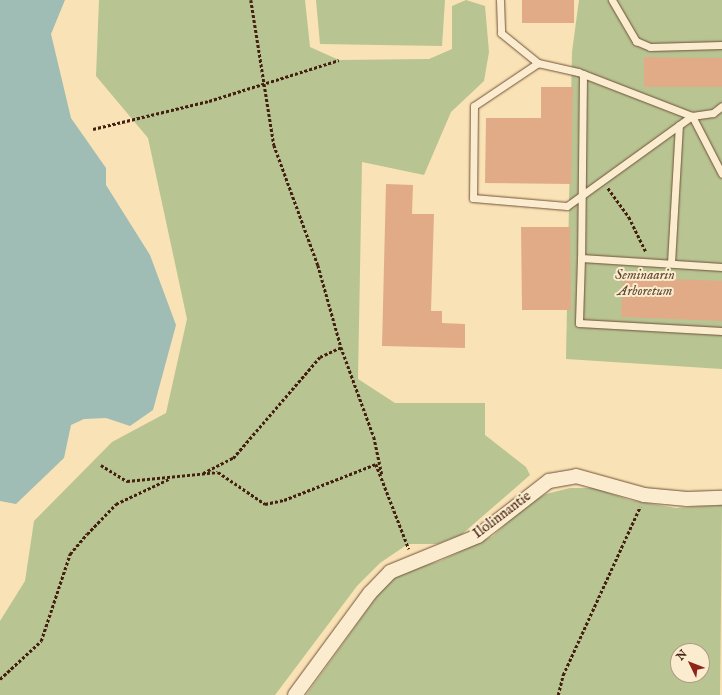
<!DOCTYPE html>
<style>
body{margin:0}
#map{position:relative;width:722px;height:695px;overflow:hidden;background:#f9e2b5;font-family:"IM FELL English",serif}
div>[style]{position:absolute}
.green>*{inset:0;background:#b8c492}
.water>*{inset:0;background:#9fbdb4}
.building>*{inset:0;background:#e2ab87}
.path>*{height:2.5px;margin-top:-1.25px;transform-origin:0;background:repeating-linear-gradient(90deg,#43200f 0 3px,transparent 0 5px)}
.roads{filter:drop-shadow(0 0 1px #705038) drop-shadow(0 0 1px #705038)}
.service>*{height:7px;margin:-3.5px;padding:0 3.5px;transform-origin:3.5px;border-radius:3.5px;background:#fbeccf}
.minor>*{height:14px;margin:-7px;padding:0 7px;transform-origin:7px;border-radius:7px;background:#fbeccf}
span{translate:-50% -50%;white-space:nowrap;text-align:center;line-height:1.15;-webkit-text-stroke:4px #fbeccf;paint-order:stroke}
.park-label{font-size:14px;color:#604930;font-style:italic}
.street-label{font-size:14px;color:#43200f}
.north{position:absolute;left:670px;top:643px;width:40px;height:40px;box-sizing:border-box;background:#fbeccf;border:1px solid #b19a82;border-radius:50%;rotate:313deg;font-size:11px;font-weight:700;line-height:16px;text-align:center;color:#43200f}
.north::after{content:'';display:block;margin:auto;width:14px;height:18px;background:#8f2418;clip-path:polygon(50% 0,100% 100%,50% 72%,0 100%)}
</style>
<div id="map">
<div class="green">
<i style="clip-path:polygon(99px 0,305px 0,310px 47px,339px 60px,429px 59px,452px 49px,452px 6px,466px 0,485px 6px,489px 52px,484px 81px,451px 112px,424px 175px,362px 162px,358px 379px,395px 403px,485px 403px,485px 435px,526px 467px,530px 475px,461px 535px,437px 544px,408px 544px,380px 563px,357px 586px,275px 695px,0 695px,0 621px,25px 581px,34px 521px,112px 442px,166px 413px,187px 319px,148px 138px,96px 76px)"></i>
<i style="clip-path:polygon(316px 0,445px 0,442px 46px,320px 44px)"></i>
<i style="clip-path:polygon(579px 0,722px 0,722px 369px,566px 359px,572px 52px)"></i>
<i style="clip-path:polygon(evenodd,570px 488px,595px 488px,629px 500px,676px 508px,722px 505px,720px 695px,306px 695px,385px 585px,402px 572px,440px 561px,493px 536px,526px 505px,546px 494px,570px 488px,678px 651px,702px 651px,702px 675px,678px 675px,678px 651px)"></i>
</div>
<div class="water">
<i style="clip-path:polygon(0 0,65px 0,51px 34px,71px 118px,106px 168px,106px 185px,150px 255px,176px 325px,153px 410px,130px 426px,106px 418px,84px 419px,71px 425px,64px 458px,16px 504px,0 501px)"></i>
</div>
<div class="building">
<i style="clip-path:polygon(522px 0,574px 0,574px 23px,522px 23px)"></i>
<i style="clip-path:polygon(644px 57px,722px 58px,722px 87px,644px 87px)"></i>
<i style="clip-path:polygon(541px 87px,573px 87px,571px 184px,485px 183px,486px 118px,541px 118px)"></i>
<i style="clip-path:polygon(386px 184px,413px 185px,412px 214px,434px 214px,431px 311px,442px 311px,442px 323px,465px 324px,465px 348px,382px 346px)"></i>
<i style="clip-path:polygon(521px 227px,570px 227px,571px 310px,522px 310px)"></i>
<i style="clip-path:polygon(623px 277px,722px 281px,722px 321px,621px 317px)"></i>
</div>
<div class="path">
<i style="left:251px;top:0;width:147px;rotate:81deg"></i>
<i style="left:274px;top:145px;width:128px;rotate:69.9deg"></i>
<i style="left:318px;top:265px;width:85px;rotate:74.3deg"></i>
<i style="left:93px;top:129px;width:119px;rotate:-13.6deg"></i>
<i style="left:209px;top:101px;width:136px;rotate:-17.5deg"></i>
<i style="left:608px;top:188px;width:36px;rotate:54deg"></i>
<i style="left:629px;top:217px;width:39px;rotate:64deg"></i>
<i style="left:101px;top:465px;width:31px;rotate:32deg"></i>
<i style="left:127px;top:481px;width:91px;rotate:-5.6deg"></i>
<i style="left:218px;top:472px;width:57px;rotate:34.2deg"></i>
<i style="left:265px;top:504px;width:19px;rotate:-12deg"></i>
<i style="left:284px;top:500px;width:99px;rotate:-21.4deg"></i>
<i style="left:376px;top:464px;width:91px;rotate:68.8deg"></i>
<i style="left:203px;top:473px;width:34px;rotate:-27deg"></i>
<i style="left:233px;top:458px;width:133px;rotate:-49.3deg"></i>
<i style="left:320px;top:357px;width:23px;rotate:-25deg"></i>
<i style="left:341px;top:347px;width:96px;rotate:69.9deg"></i>
<i style="left:374px;top:437px;width:38px;rotate:78deg"></i>
<i style="left:0;top:679px;width:56px;rotate:-42.8deg"></i>
<i style="left:41px;top:641px;width:92px;rotate:-71.6deg"></i>
<i style="left:70px;top:554px;width:26px;rotate:-50deg"></i>
<i style="left:87px;top:534px;width:42px;rotate:-46deg"></i>
<i style="left:116px;top:504px;width:59px;rotate:-25.3deg"></i>
<i style="left:558px;top:695px;width:21px;rotate:-76deg"></i>
<i style="left:563px;top:675px;width:185px;rotate:-65.4deg"></i>
</div>
<div class="roads">
<div class="service">
<i style="left:500px;top:0;width:33px;rotate:88deg"></i>
<i style="left:501px;top:33px;width:48px;rotate:39deg"></i>
<i style="left:538px;top:63px;width:77px;rotate:146.1deg"></i>
<i style="left:474px;top:106px;width:92px;rotate:90.6deg"></i>
<i style="left:473px;top:198px;width:94px;rotate:4.9deg"></i>
<i style="left:567px;top:206px;width:154px;rotate:-35.8deg"></i>
<i style="left:692px;top:116px;width:65px;rotate:62.7deg"></i>
<i style="left:612px;top:0;width:48px;rotate:59.7deg"></i>
<i style="left:636px;top:41px;width:15px;rotate:23deg"></i>
<i style="left:650px;top:47px;width:72px;rotate:-1.6deg"></i>
<i style="left:538px;top:63px;width:41px;rotate:12.7deg"></i>
<i style="left:578px;top:72px;width:122px;rotate:21.1deg"></i>
<i style="left:692px;top:116px;width:21px;rotate:-8deg"></i>
<i style="left:713px;top:113px;width:11px;rotate:-38deg"></i>
<i style="left:583px;top:74px;width:184px;rotate:90.6deg"></i>
<i style="left:581px;top:258px;width:141px;rotate:3.7deg"></i>
<i style="left:581px;top:258px;width:65px;rotate:91.8deg"></i>
<i style="left:579px;top:323px;width:143px;rotate:3.2deg"></i>
<i style="left:671px;top:263px;width:138px;rotate:-86.7deg"></i>
</div>
<div class="minor">
<i style="left:295px;top:695px;width:127px;rotate:-53.7deg"></i>
<i style="left:370px;top:593px;width:29px;rotate:-46deg"></i>
<i style="left:390px;top:572px;width:95px;rotate:-22.2deg"></i>
<i style="left:478px;top:536px;width:90px;rotate:-37.8deg"></i>
<i style="left:549px;top:481px;width:27px;rotate:-10deg"></i>
<i style="left:576px;top:476px;width:71px;rotate:15.6deg"></i>
<i style="left:644px;top:495px;width:43px;rotate:5.3deg"></i>
<i style="left:687px;top:499px;width:35px;rotate:-2deg"></i>
</div>
</div>
<div class="park-label">
<span style="left:645px;top:283px">Seminaarin<br>Arboretum</span>
</div>
<div class="street-label">
<span style="left:502px;top:515px;rotate:-37deg">Ilolinnantie</span>
</div>
<div class="north">N</div>
</div>
